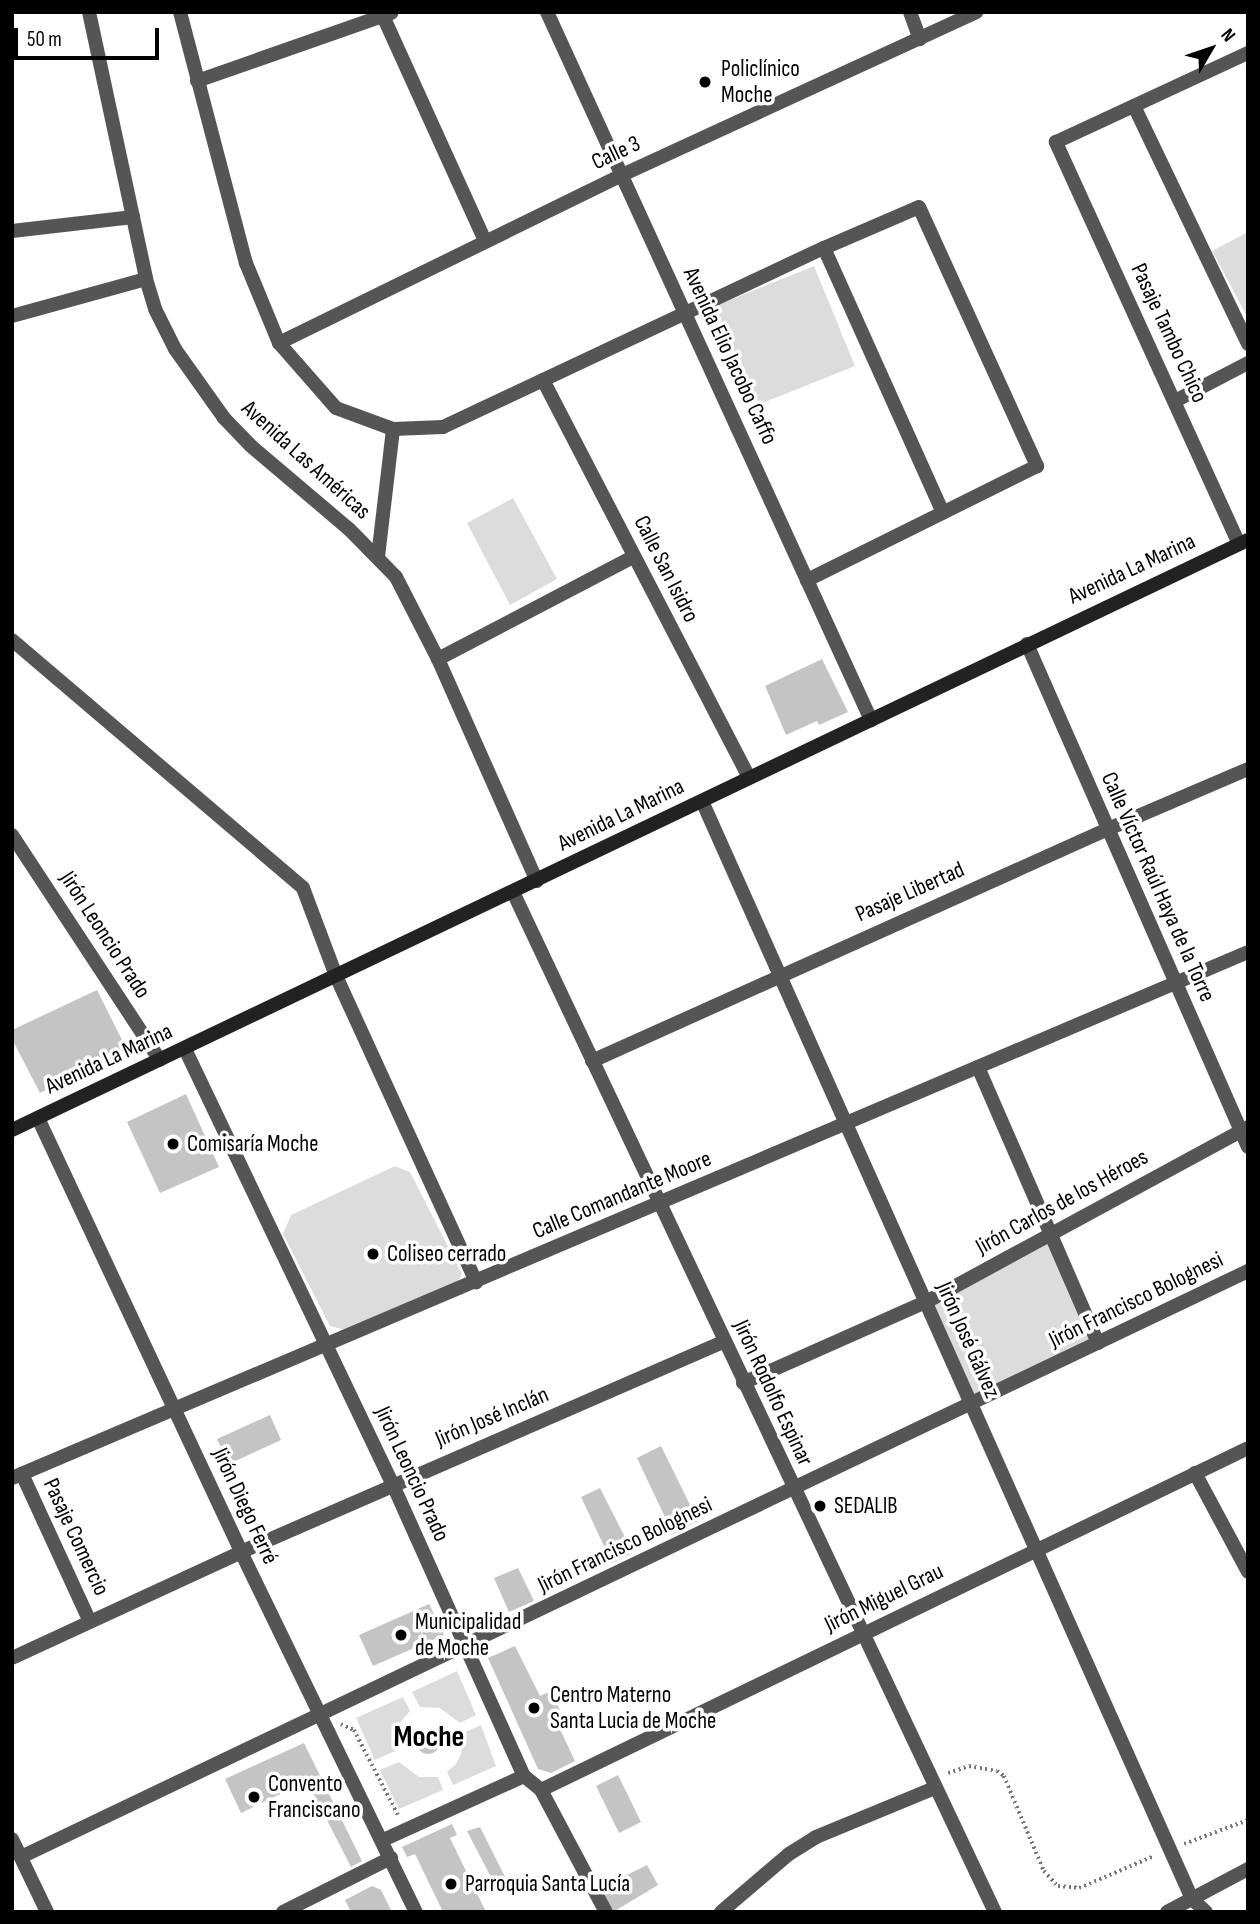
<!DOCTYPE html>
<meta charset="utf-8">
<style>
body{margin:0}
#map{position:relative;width:1260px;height:1924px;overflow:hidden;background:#fff;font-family:"Sofia Sans Condensed",sans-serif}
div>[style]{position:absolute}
.green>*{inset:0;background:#dcdcdc}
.building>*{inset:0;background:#c4c4c4}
.round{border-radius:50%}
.path>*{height:3.5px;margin-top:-1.75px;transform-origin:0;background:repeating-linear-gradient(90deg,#777 0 2px,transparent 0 5.5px)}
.pedestrian>*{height:14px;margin:-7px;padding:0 7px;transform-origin:7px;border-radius:7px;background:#555}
.minor>*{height:14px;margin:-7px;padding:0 7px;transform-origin:7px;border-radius:7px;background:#555}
.tertiary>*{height:14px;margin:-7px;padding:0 7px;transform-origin:7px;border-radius:7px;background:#555}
.secondary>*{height:14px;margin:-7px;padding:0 7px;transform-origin:7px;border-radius:7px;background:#222}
.dots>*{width:19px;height:19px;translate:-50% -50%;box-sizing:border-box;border:4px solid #fff;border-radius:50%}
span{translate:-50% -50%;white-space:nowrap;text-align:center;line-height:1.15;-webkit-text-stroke:7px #fff;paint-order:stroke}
.poi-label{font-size:23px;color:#000}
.left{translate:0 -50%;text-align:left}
.street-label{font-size:23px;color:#000}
.district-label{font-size:30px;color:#000;font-weight:700}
.frame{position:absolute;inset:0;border:14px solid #000;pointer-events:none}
.north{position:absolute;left:1176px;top:14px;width:70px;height:70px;-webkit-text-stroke:5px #fff;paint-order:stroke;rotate:51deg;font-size:19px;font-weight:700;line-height:28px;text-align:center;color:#000}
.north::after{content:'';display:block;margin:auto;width:24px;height:32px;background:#000;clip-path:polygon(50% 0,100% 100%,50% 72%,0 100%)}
.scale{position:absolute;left:14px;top:28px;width:145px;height:32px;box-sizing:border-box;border:4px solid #000;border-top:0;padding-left:9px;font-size:21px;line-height:24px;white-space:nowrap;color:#000;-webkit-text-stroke:5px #fff;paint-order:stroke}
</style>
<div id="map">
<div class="green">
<i style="clip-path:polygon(1248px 232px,1248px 318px,1212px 251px)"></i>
<i style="clip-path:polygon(814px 266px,855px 366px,748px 409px,703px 311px)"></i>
<i style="clip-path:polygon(513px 498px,557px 579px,510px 605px,467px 523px)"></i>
<i style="clip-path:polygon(395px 1166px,410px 1172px,462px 1274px,457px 1283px,346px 1330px,330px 1326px,283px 1234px,291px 1215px)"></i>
<i style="clip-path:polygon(1047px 1240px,1092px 1342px,975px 1398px,933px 1302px)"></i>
<i style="clip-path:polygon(457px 1671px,476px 1715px,460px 1723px,440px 1708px,420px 1707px,412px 1692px)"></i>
<i style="clip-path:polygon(403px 1697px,410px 1711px,395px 1728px,395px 1751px,375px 1760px,356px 1718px)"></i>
<i style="clip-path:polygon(481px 1725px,496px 1766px,453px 1785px,447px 1772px,456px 1764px,461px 1754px,463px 1733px)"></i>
<i style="clip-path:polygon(399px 1762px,419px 1777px,438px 1777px,443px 1790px,399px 1809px,380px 1770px)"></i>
</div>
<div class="building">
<i style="clip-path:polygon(822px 659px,848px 712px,819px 725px,817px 721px,786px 735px,765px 686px)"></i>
<i style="clip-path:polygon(97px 990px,128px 1052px,40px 1093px,12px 1039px,12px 1030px)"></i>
<i style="clip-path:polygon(186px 1094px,219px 1167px,160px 1193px,127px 1122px)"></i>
<i style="clip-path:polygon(270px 1415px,281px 1440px,229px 1464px,217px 1439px)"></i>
<i style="clip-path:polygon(661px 1446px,698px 1521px,673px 1534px,637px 1458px)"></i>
<i style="clip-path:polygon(600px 1488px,633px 1553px,612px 1563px,581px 1497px)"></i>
<i style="clip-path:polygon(518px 1568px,534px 1601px,509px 1612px,494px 1578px)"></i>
<i style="clip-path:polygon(429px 1604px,444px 1635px,373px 1666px,359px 1635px)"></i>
<i style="clip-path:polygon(515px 1646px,540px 1696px,551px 1691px,564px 1719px,557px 1723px,575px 1761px,551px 1773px,538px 1769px,488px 1658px)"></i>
<i class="round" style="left:416px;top:1730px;width:24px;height:24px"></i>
<i style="clip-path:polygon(304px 1743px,362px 1861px,351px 1867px,307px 1781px,241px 1813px,225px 1779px)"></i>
<i style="clip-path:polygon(618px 1775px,641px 1822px,619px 1833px,596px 1786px)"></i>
<i style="clip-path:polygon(452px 1824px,457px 1835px,450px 1838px,486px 1912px,443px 1912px,415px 1854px,407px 1857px,402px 1847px)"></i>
<i style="clip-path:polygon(480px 1827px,507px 1881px,496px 1887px,467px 1831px)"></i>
<i style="clip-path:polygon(647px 1865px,658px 1885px,613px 1912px,601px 1888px)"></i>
<i style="clip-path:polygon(372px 1886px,381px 1890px,392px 1912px,351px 1912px,345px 1900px)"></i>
</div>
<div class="path">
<i style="left:341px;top:1724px;width:14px;rotate:25deg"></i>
<i style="left:354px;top:1730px;width:96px;rotate:62.6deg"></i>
<i style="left:948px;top:1773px;width:22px;rotate:-18deg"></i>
<i style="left:969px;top:1766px;width:28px;rotate:10deg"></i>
<i style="left:997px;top:1771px;width:9px;rotate:36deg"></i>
<i style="left:1004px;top:1776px;width:103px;rotate:67.2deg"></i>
<i style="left:1044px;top:1871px;width:21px;rotate:47deg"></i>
<i style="left:1058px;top:1886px;width:21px;rotate:5deg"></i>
<i style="left:1079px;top:1888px;width:82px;rotate:-23.1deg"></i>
<i style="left:1184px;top:1844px;width:68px;rotate:-20.6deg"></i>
</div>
<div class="pedestrian">
<i style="left:22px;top:1474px;width:161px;rotate:65.3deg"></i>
</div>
<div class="minor">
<i style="left:180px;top:12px;width:260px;rotate:75.3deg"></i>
<i style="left:246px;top:263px;width:87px;rotate:67.6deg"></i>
<i style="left:279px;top:343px;width:86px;rotate:48.8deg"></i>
<i style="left:336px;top:408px;width:61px;rotate:20.2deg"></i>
<i style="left:393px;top:429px;width:50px;rotate:-2.3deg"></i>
<i style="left:443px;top:427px;width:421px;rotate:-25.2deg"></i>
<i style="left:824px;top:248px;width:103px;rotate:-23.3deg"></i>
<i style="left:919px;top:207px;width:285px;rotate:65.5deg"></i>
<i style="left:1037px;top:466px;width:257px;rotate:153.6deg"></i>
<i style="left:547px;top:12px;width:779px;rotate:65.41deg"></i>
<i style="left:910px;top:12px;width:29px;rotate:70deg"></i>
<i style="left:383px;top:16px;width:247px;rotate:65.6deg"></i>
<i style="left:197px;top:81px;width:206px;rotate:-19.3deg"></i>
<i style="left:1134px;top:106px;width:264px;rotate:64.4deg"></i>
<i style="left:12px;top:231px;width:122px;rotate:-6.6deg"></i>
<i style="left:824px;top:248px;width:290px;rotate:65.8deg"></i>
<i style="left:12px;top:316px;width:139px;rotate:-15.4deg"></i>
<i style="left:279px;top:343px;width:382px;rotate:-26.1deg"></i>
<i style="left:622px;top:175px;width:390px;rotate:-24.7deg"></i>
<i style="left:543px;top:380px;width:448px;rotate:62.6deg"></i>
<i style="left:1175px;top:401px;width:82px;rotate:-27.5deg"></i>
<i style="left:1239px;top:544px;width:442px;rotate:-114.5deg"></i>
<i style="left:1056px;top:142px;width:212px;rotate:-24.9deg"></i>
<i style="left:378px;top:557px;width:129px;rotate:-83.3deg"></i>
<i style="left:12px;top:640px;width:382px;rotate:40.4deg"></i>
<i style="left:303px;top:888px;width:94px;rotate:69.4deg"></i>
<i style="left:336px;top:976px;width:337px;rotate:65.4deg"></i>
<i style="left:1027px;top:644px;width:549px;rotate:66.28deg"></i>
<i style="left:438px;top:659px;width:220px;rotate:-27.6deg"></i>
<i style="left:702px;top:801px;width:1202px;rotate:65.95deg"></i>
<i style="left:1192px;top:1899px;width:19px;rotate:43deg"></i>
<i style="left:12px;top:835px;width:269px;rotate:56.7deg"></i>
<i style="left:592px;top:1061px;width:566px;rotate:-24.21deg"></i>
<i style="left:1108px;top:829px;width:152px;rotate:-23.2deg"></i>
<i style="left:978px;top:1067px;width:301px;rotate:66.5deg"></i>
<i style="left:743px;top:1383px;width:200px;rotate:-23.9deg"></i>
<i style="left:926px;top:1302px;width:366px;rotate:-28.5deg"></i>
<i style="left:1195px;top:1473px;width:112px;rotate:61.8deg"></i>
<i style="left:12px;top:1478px;width:1343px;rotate:-23.05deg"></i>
<i style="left:12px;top:1658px;width:252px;rotate:-24.8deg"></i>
<i style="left:241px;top:1552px;width:526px;rotate:-23.54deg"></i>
<i style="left:541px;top:1790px;width:785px;rotate:-25.81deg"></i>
<i style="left:12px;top:1839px;width:81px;rotate:64.4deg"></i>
<i style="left:383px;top:1840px;width:155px;rotate:-24.4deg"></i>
<i style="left:21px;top:1857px;width:1360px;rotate:-25.53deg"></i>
<i style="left:283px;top:1912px;width:121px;rotate:-26.6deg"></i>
<i style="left:721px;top:1912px;width:89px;rotate:-40.5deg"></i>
<i style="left:789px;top:1854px;width:32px;rotate:-32deg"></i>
<i style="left:816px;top:1837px;width:129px;rotate:-22.4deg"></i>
</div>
<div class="tertiary">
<i style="left:89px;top:12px;width:273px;rotate:77.9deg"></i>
<i style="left:146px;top:279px;width:31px;rotate:73deg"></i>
<i style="left:155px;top:309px;width:45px;rotate:63.4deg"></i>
<i style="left:175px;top:349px;width:85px;rotate:54.6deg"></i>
<i style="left:224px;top:418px;width:39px;rotate:46deg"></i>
<i style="left:251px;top:446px;width:128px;rotate:40.3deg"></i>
<i style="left:349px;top:529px;width:67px;rotate:45.6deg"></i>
<i style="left:396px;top:577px;width:92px;rotate:62.9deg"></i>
<i style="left:438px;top:659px;width:243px;rotate:66deg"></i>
<i style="left:513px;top:892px;width:1128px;rotate:64.71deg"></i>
<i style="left:185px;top:1049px;width:483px;rotate:64.5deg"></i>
<i style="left:393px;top:1485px;width:319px;rotate:65.8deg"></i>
<i style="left:524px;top:1776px;width:22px;rotate:39deg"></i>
<i style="left:541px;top:1790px;width:138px;rotate:62deg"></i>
<i style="left:38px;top:1118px;width:479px;rotate:64.9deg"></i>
<i style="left:241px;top:1552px;width:400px;rotate:64.1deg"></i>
<i style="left:1167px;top:1912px;width:92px;rotate:-28deg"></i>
</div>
<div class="secondary">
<i style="left:12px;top:1130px;width:1370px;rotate:-25.52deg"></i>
</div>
<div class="dots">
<i style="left:705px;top:82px;background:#000"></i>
<i style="left:173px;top:1144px;background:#000"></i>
<i style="left:373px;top:1254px;background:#000"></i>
<i style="left:820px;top:1506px;background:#000"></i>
<i style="left:401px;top:1635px;background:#000"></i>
<i style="left:534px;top:1708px;background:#000"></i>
<i style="left:254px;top:1797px;background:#000"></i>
<i style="left:451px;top:1884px;background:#000"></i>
</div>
<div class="poi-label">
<span class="left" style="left:721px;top:82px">Policlínico<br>Moche</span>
<span class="left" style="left:187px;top:1144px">Comisaría Moche</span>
<span class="left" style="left:387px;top:1254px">Coliseo cerrado</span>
<span class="left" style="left:834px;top:1506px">SEDALIB</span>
<span class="left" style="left:415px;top:1635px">Municipalidad<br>de Moche</span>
<span class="left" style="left:550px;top:1708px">Centro Materno<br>Santa Lucia de Moche</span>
<span class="left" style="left:268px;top:1797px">Convento<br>Franciscano</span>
<span class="left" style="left:465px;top:1884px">Parroquia Santa Lucía</span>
</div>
<div class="street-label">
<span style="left:616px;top:153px;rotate:-25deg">Calle 3</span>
<span style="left:1169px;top:333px;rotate:65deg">Pasaje Tambo Chico</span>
<span style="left:730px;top:356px;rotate:65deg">Avenida Elio Jacobo Caffo</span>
<span style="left:306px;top:460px;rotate:42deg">Avenida Las Américas</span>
<span style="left:666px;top:569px;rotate:63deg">Calle San Isidro</span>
<span style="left:1132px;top:569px;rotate:-25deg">Avenida La Marina</span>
<span style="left:621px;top:815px;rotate:-26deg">Avenida La Marina</span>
<span style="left:1158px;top:887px;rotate:66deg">Calle Víctor Raúl Haya de la Torre</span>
<span style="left:910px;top:892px;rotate:-24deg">Pasaje Libertad</span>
<span style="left:105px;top:935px;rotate:57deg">Jirón Leoncio Prado</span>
<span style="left:109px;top:1059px;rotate:-25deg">Avenida La Marina</span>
<span style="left:622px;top:1195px;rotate:-23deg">Calle Comandante Moore</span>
<span style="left:1062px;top:1202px;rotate:-29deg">Jirón Carlos de los Héroes</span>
<span style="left:1136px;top:1300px;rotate:-26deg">Jirón Francisco Bolognesi</span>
<span style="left:968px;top:1340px;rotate:66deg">Jirón José Gálvez</span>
<span style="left:773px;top:1393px;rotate:65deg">Jirón Rodolfo Espinar</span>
<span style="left:492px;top:1417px;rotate:-23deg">Jirón José Inclán</span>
<span style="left:412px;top:1474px;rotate:65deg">Jirón Leoncio Prado</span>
<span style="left:245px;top:1506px;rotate:65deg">Jirón Diego Ferré</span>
<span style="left:76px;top:1537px;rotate:65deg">Pasaje Comercio</span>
<span style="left:625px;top:1545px;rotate:-26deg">Jirón Francisco Bolognesi</span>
<span style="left:884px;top:1598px;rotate:-26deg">Jirón Miguel Grau</span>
</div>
<div class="district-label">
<span style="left:429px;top:1737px">Moche</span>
</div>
<div class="frame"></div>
<div class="north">N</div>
<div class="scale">50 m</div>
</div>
